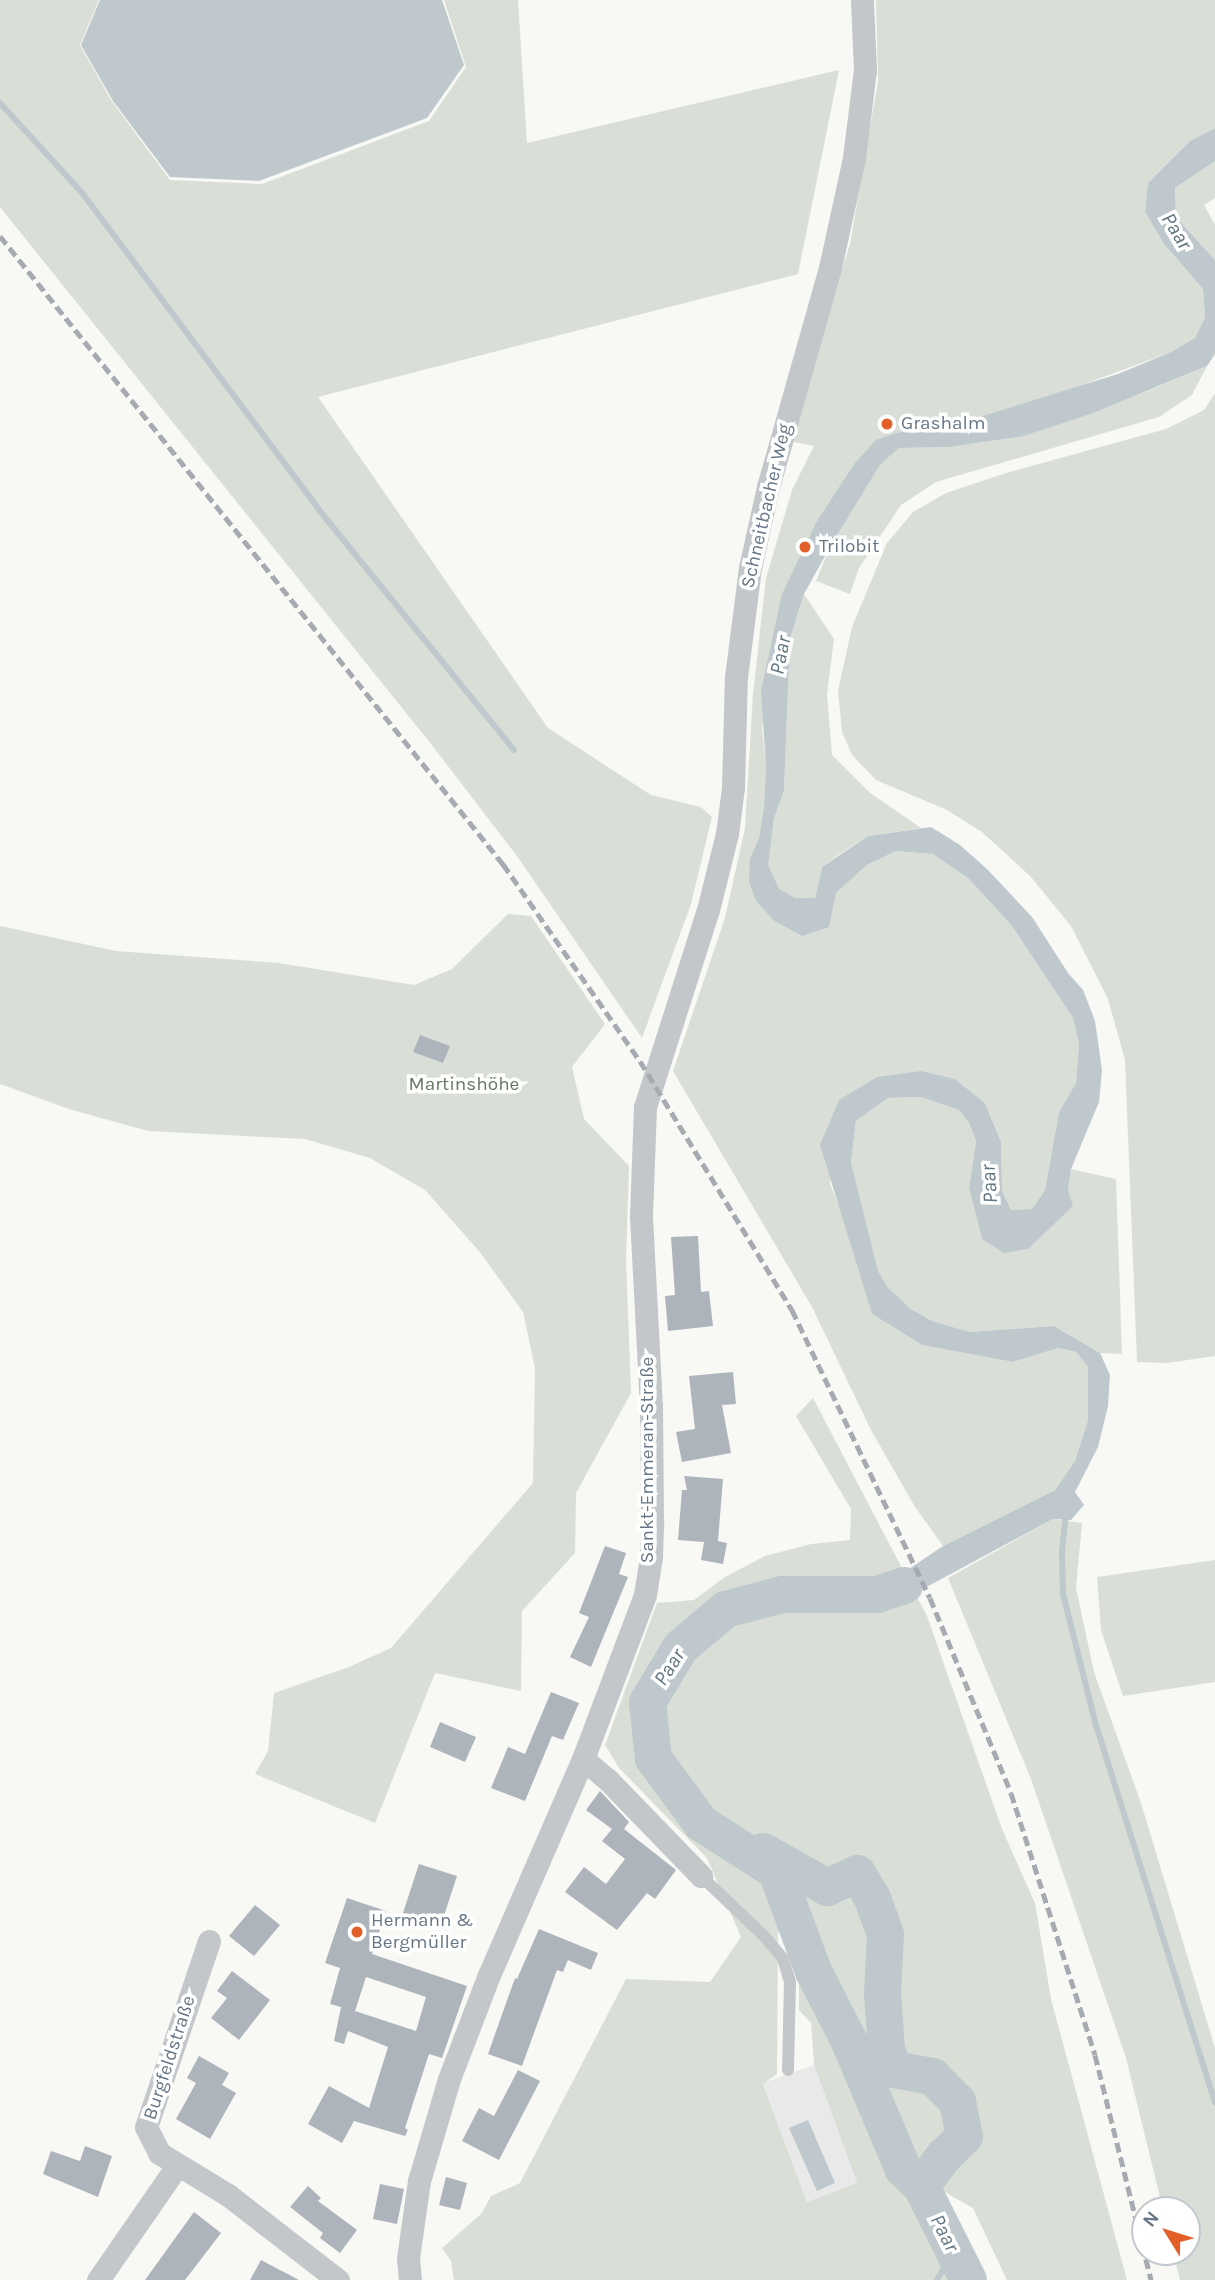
<!DOCTYPE html>
<meta charset="utf-8">
<style>
body{margin:0}
#map{position:relative;width:1215px;height:2280px;overflow:hidden;background:#f8f8f5;font-family:Karla,sans-serif}
div>[style]{position:absolute}
.built>*{inset:0;background:#e8e9e8}
.green>*{inset:0;background:#d9dfd6}
.water>*{inset:0;background:#bec8cd}
.stream>*{height:6px;margin:-3px;padding:0 3px;transform-origin:3px;border-radius:3px;background:#bec8cd}
.river>*{height:37px;margin:-18.5px;padding:0 18.5px;transform-origin:18.5px;border-radius:18.5px;background:#bec8cd}
.building>*{inset:0;background:#aeb4bb}
.lane>*{height:12px;margin:-6px;padding:0 6px;transform-origin:6px;border-radius:6px;background:#c3c7ca}
.street>*{height:23px;margin:-11.5px;padding:0 11.5px;transform-origin:11.5px;border-radius:11.5px;background:#c3c7ca}
.rail>*{height:5px;margin-top:-2.5px;transform-origin:0;background:repeating-linear-gradient(90deg,#a6abb1 0 10px,transparent 0 15px)}
.dots>*{width:19px;height:19px;translate:-50% -50%;box-sizing:border-box;border:4px solid #fff;border-radius:50%}
span{translate:-50% -50%;white-space:nowrap;text-align:center;line-height:1.15;-webkit-text-stroke:7px #fff;paint-order:stroke}
.poi-label{font-size:19px;color:#677686}
.left{translate:0 -50%;text-align:left}
.street-label{font-size:19px;color:#677686}
.park-label{font-size:19px;color:#657862}
.water-label{font-size:21px;color:#637782;font-style:italic}
.north{position:absolute;left:1131px;top:2196px;width:70px;height:70px;box-sizing:border-box;background:#fff;border:2px solid #c2c8cf;border-radius:50%;rotate:308deg;font-size:19px;font-weight:700;line-height:28px;text-align:center;color:#677686}
.north::after{content:'';display:block;margin:auto;width:24px;height:32px;background:#e35f29;clip-path:polygon(50% 0,100% 100%,50% 72%,0 100%)}
</style>
<div id="map">
<div class="built">
<i style="clip-path:polygon(814px 2065px,857px 2184px,807px 2202px,763px 2083px)"></i>
</div>
<div class="green">
<i style="clip-path:polygon(0 0,99px 0,80px 45px,111px 100px,170px 180px,262px 184px,429px 121px,466px 67px,444px 0,518px 0,527px 143px,839px 70px,798px 274px,318px 397px,548px 728px,651px 795px,701px 807px,712px 817px,691px 904px,642px 1038px,517px 856px,431px 744px,0 207px)"></i>
<i style="clip-path:polygon(876px 0,1215px 0,1215px 128px,1190px 141px,1148px 183px,1145px 212px,1164px 244px,1203px 289px,1205px 317px,1195px 338px,1171px 352px,1074px 388px,979px 417px,896px 433px,817px 521px,762px 727px,766px 767px,764px 806px,759px 838px,750px 858px,756px 901px,774px 921px,802px 936px,836px 893px,867px 865px,896px 851px,933px 854px,969px 879px,1012px 926px,1073px 1018px,1079px 1044px,1076px 1083px,1059px 1112px,1045px 1190px,1032px 1209px,1011px 1210px,1002px 1191px,1001px 1142px,985px 1103px,955px 1079px,922px 1071px,839px 1100px,830px 1184px,843px 1216px,872px 1314px,922px 1345px,1013px 1362px,1058px 1348px,1076px 1352px,1088px 1367px,1088px 1420px,1075px 1461px,1055px 1490px,943px 1546px,915px 1507px,871px 1430px,812px 1307px,673px 1071px,725px 918px,745px 828px,753px 694px,766px 578px,792px 490px,814px 446px,789px 441px,850px 244px,878px 81px)"></i>
<i style="clip-path:polygon(1215px 161px,1215px 198px,1204px 205px,1215px 225px,1215px 260px,1176px 217px,1175px 188px)"></i>
<i style="clip-path:polygon(1207px 366px,1192px 395px,1159px 417px,936px 482px,901px 505px,859px 568px,850px 594px,816px 581px,830px 547px,880px 465px,899px 448px,950px 447px,1024px 436px,1148px 391px)"></i>
<i style="clip-path:polygon(1215px 393px,1215px 1356px,1167px 1363px,1137px 1362px,1125px 1060px,1108px 999px,1071px 926px,1031px 877px,982px 832px,947px 810px,876px 780px,852px 755px,842px 732px,838px 691px,852px 627px,887px 543px,913px 512px,946px 493px,1006px 473px,1166px 429px,1204px 410px)"></i>
<i style="clip-path:polygon(804px 594px,834px 639px,827px 694px,832px 755px,869px 792px,921px 828px,868px 836px,838px 855px,822px 867px,815px 898px,795px 898px,779px 890px,767px 865px,774px 818px,784px 791px,790px 639px)"></i>
<i style="clip-path:polygon(508px 914px,531px 916px,605px 1024px,572px 1067px,584px 1119px,629px 1166px,626px 1259px,631px 1393px,576px 1493px,575px 1553px,522px 1611px,521px 1691px,435px 1673px,375px 1823px,255px 1774px,268px 1751px,274px 1693px,349px 1667px,391px 1648px,533px 1483px,535px 1368px,523px 1312px,479px 1251px,425px 1190px,370px 1158px,305px 1139px,148px 1131px,69px 1109px,0 1084px,0 926px,116px 951px,279px 963px,414px 985px,452px 969px)"></i>
<i style="clip-path:polygon(921px 1097px,959px 1110px,969px 1123px,976px 1141px,969px 1188px,982px 1239px,1068px 1191px,1071px 1169px,1116px 1179px,1122px 1354px,1100px 1353px,1054px 1326px,970px 1332px,932px 1321px,911px 1309px,887px 1288px,878px 1271px,851px 1162px,856px 1121px,888px 1098px)"></i>
<i style="clip-path:polygon(evenodd,813px 1398px,927px 1616px,1002px 1829px,1035px 1903px,1051px 1999px,1127px 2280px,1007px 2280px,973px 2208px,948px 2194px,925px 2173px,912px 2169px,960px 2280px,454px 2280px,451px 2261px,442px 2248px,482px 2213px,491px 2196px,520px 2183px,626px 1979px,710px 1982px,741px 1937px,707px 1858px,619px 1768px,605px 1745px,657px 1603px,694px 1600px,725px 1577px,765px 1556px,811px 1544px,850px 1540px,851px 1509px,796px 1416px,813px 1398px,778px 1931px,794px 1955px,799px 1976px,799px 2010px,811px 2023px,814px 2065px,857px 2183px,807px 2202px,763px 2084px,777px 2074px,778px 1931px)"></i>
<i style="clip-path:polygon(1053px 1519px,1082px 1523px,1076px 1588px,1094px 1672px,1141px 1803px,1215px 2048px,1215px 2280px,1180px 2280px,1173px 2252px,1187px 2252px,1187px 2210px,1163px 2210px,1126px 2058px,1031px 1779px,948px 1578px)"></i>
<i style="clip-path:polygon(1215px 1560px,1215px 1682px,1123px 1696px,1101px 1630px,1097px 1577px)"></i>
</div>
<div class="water">
<i style="clip-path:polygon(100px 0,442px 0,464px 65px,427px 118px,259px 181px,170px 177px,113px 101px,81px 45px)"></i>
<i style="clip-path:polygon(1215px 128px,1215px 161px,1175px 188px,1176px 217px,1215px 260px,1215px 354px,1207px 366px,1093px 413px,1024px 436px,950px 447px,899px 448px,880px 465px,830px 547px,804px 594px,790px 639px,784px 791px,774px 818px,768px 865px,779px 889px,795px 898px,815px 898px,822px 867px,868px 836px,931px 827px,960px 845px,988px 870px,1032px 917px,1068px 973px,1083px 990px,1095px 1021px,1102px 1070px,1099px 1102px,1071px 1169px,1068px 1191px,1073px 1206px,1028px 1249px,1004px 1253px,982px 1239px,969px 1188px,976px 1141px,969px 1123px,959px 1110px,921px 1097px,888px 1098px,856px 1121px,851px 1162px,878px 1271px,888px 1288px,911px 1309px,932px 1321px,970px 1332px,1054px 1326px,1100px 1353px,1110px 1375px,1108px 1406px,1098px 1447px,1075px 1492px,1084px 1505px,1071px 1520px,1053px 1519px,893px 1605px,854px 1604px,856px 1589px,897px 1577px,943px 1546px,1055px 1490px,1075px 1461px,1088px 1420px,1088px 1367px,1076px 1352px,1058px 1348px,1013px 1362px,922px 1345px,872px 1314px,820px 1145px,839px 1100px,877px 1077px,922px 1071px,955px 1079px,985px 1103px,1001px 1142px,1002px 1191px,1011px 1210px,1032px 1209px,1045px 1190px,1059px 1112px,1076px 1083px,1079px 1044px,1073px 1018px,1012px 926px,969px 879px,933px 854px,896px 851px,867px 865px,836px 893px,829px 927px,802px 936px,774px 921px,756px 901px,749px 881px,750px 858px,759px 838px,764px 806px,766px 767px,761px 691px,782px 594px,817px 521px,855px 463px,876px 440px,896px 433px,979px 417px,1118px 374px,1171px 352px,1195px 338px,1205px 317px,1203px 289px,1164px 244px,1145px 212px,1148px 183px,1190px 141px)"></i>
<i style="clip-path:polygon(808px 2120px,835px 2183px,817px 2191px,789px 2128px)"></i>
<i style="clip-path:polygon(900px 2142px,911px 2168px,928px 2183px,976px 2280px,960px 2280px,946px 2249px,902px 2181px,879px 2157px)"></i>
</div>
<div class="stream">
<i style="left:0;top:103px;width:123px;rotate:47.6deg"></i>
<i style="left:83px;top:194px;width:394px;rotate:53.2deg"></i>
<i style="left:319px;top:510px;width:309px;rotate:50.9deg"></i>
<i style="left:1066px;top:1512px;width:40px;rotate:95.7deg"></i>
<i style="left:1062px;top:1552px;width:42px;rotate:88.6deg"></i>
<i style="left:1063px;top:1594px;width:135px;rotate:75.9deg"></i>
<i style="left:1096px;top:1725px;width:396px;rotate:72.5deg"></i>
<i style="left:937px;top:2280px;width:33px;rotate:-61deg"></i>
</div>
<div class="river">
<i style="left:904px;top:1585px;width:28px;rotate:162deg"></i>
<i style="left:877px;top:1594px;width:95px;rotate:180deg"></i>
<i style="left:782px;top:1594px;width:59px;rotate:165.3deg"></i>
<i style="left:725px;top:1609px;width:59px;rotate:139.8deg"></i>
<i style="left:680px;top:1647px;width:64px;rotate:121deg"></i>
<i style="left:647px;top:1702px;width:56px;rotate:83.9deg"></i>
<i style="left:653px;top:1758px;width:81px;rotate:53.6deg"></i>
<i style="left:701px;top:1823px;width:89px;rotate:32.6deg"></i>
<i style="left:776px;top:1871px;width:107px;rotate:69.7deg"></i>
<i style="left:813px;top:1971px;width:76px;rotate:62.8deg"></i>
<i style="left:848px;top:2039px;width:141px;rotate:67.1deg"></i>
<i style="left:903px;top:2169px;width:25px;rotate:43deg"></i>
<i style="left:921px;top:2186px;width:105px;rotate:63.4deg"></i>
<i style="left:763px;top:1851px;width:73px;rotate:29.4deg"></i>
<i style="left:827px;top:1887px;width:33px;rotate:-25deg"></i>
<i style="left:857px;top:1873px;width:29px;rotate:59deg"></i>
<i style="left:872px;top:1898px;width:38px;rotate:70deg"></i>
<i style="left:885px;top:1934px;width:59px;rotate:92.9deg"></i>
<i style="left:882px;top:1993px;width:56px;rotate:85.9deg"></i>
<i style="left:886px;top:2049px;width:21px;rotate:71deg"></i>
<i style="left:893px;top:2069px;width:40px;rotate:10deg"></i>
<i style="left:932px;top:2076px;width:35px;rotate:45deg"></i>
<i style="left:957px;top:2101px;width:36px;rotate:79deg"></i>
<i style="left:964px;top:2136px;width:28px;rotate:136deg"></i>
<i style="left:944px;top:2155px;width:39px;rotate:127deg"></i>
</div>
<div class="building">
<i style="clip-path:polygon(420px 1035px,450px 1046px,443px 1063px,413px 1052px)"></i>
<i style="clip-path:polygon(698px 1236px,701px 1292px,709px 1291px,713px 1326px,668px 1331px,665px 1296px,675px 1295px,671px 1237px)"></i>
<i style="clip-path:polygon(733px 1372px,736px 1404px,722px 1405px,731px 1453px,682px 1462px,676px 1432px,695px 1429px,689px 1376px)"></i>
<i style="clip-path:polygon(684px 1476px,723px 1479px,718px 1541px,727px 1543px,723px 1564px,701px 1560px,704px 1542px,678px 1540px,682px 1490px,687px 1490px)"></i>
<i style="clip-path:polygon(605px 1546px,626px 1553px,619px 1574px,628px 1577px,591px 1667px,570px 1657px,589px 1617px,579px 1613px)"></i>
<i style="clip-path:polygon(551px 1692px,579px 1703px,563px 1740px,552px 1736px,525px 1801px,491px 1788px,508px 1747px,525px 1754px)"></i>
<i style="clip-path:polygon(440px 1722px,476px 1737px,465px 1762px,430px 1747px)"></i>
<i style="clip-path:polygon(600px 1791px,629px 1822px,624px 1829px,676px 1870px,655px 1899px,647px 1893px,617px 1930px,565px 1892px,584px 1867px,606px 1884px,625px 1859px,602px 1841px,612px 1829px,586px 1810px)"></i>
<i style="clip-path:polygon(419px 1864px,457px 1876px,440px 1928px,402px 1916px)"></i>
<i style="clip-path:polygon(evenodd,347px 1898px,386px 1911px,372px 1954px,467px 1986px,442px 2058px,429px 2054px,405px 2128px,408px 2130px,405px 2136px,354px 2121px,342px 2143px,308px 2124px,329px 2086px,369px 2108px,388px 2047px,348px 2031px,344px 2044px,334px 2041px,341px 2007px,330px 2004px,340px 1968px,325px 1963px,347px 1898px,366px 1977px,426px 1997px,416px 2031px,355px 2011px,366px 1977px)"></i>
<i style="clip-path:polygon(255px 1905px,280px 1925px,254px 1956px,229px 1936px)"></i>
<i style="clip-path:polygon(539px 1929px,598px 1953px,591px 1970px,568px 1960px,563px 1972px,557px 1970px,522px 2066px,488px 2054px,515px 1978px,517px 1979px)"></i>
<i style="clip-path:polygon(232px 1971px,270px 2000px,239px 2040px,211px 2018px,227px 1998px,217px 1991px)"></i>
<i style="clip-path:polygon(199px 2056px,229px 2073px,222px 2085px,236px 2093px,210px 2139px,176px 2119px,196px 2083px,187px 2078px)"></i>
<i style="clip-path:polygon(518px 2070px,540px 2081px,499px 2160px,462px 2141px,479px 2108px,494px 2116px)"></i>
<i style="clip-path:polygon(85px 2146px,112px 2156px,98px 2197px,43px 2174px,51px 2151px,80px 2161px)"></i>
<i style="clip-path:polygon(446px 2177px,467px 2183px,460px 2210px,439px 2205px)"></i>
<i style="clip-path:polygon(380px 2184px,404px 2189px,397px 2224px,373px 2219px)"></i>
<i style="clip-path:polygon(308px 2186px,321px 2198px,318px 2201px,357px 2230px,340px 2253px,320px 2238px,323px 2233px,290px 2207px)"></i>
<i style="clip-path:polygon(194px 2212px,221px 2233px,185px 2280px,145px 2280px)"></i>
<i style="clip-path:polygon(261px 2260px,299px 2280px,250px 2280px)"></i>
</div>
<div class="lane">
<i style="left:701px;top:1876px;width:87px;rotate:43.6deg"></i>
<i style="left:764px;top:1936px;width:30px;rotate:50deg"></i>
<i style="left:783px;top:1959px;width:24px;rotate:73deg"></i>
<i style="left:790px;top:1982px;width:88px;rotate:91.3deg"></i>
</div>
<div class="street">
<i style="left:583px;top:1759px;width:33px;rotate:40deg"></i>
<i style="left:608px;top:1780px;width:134px;rotate:45.9deg"></i>
<i style="left:209px;top:1941px;width:196px;rotate:108.7deg"></i>
<i style="left:146px;top:2127px;width:29px;rotate:63deg"></i>
<i style="left:159px;top:2153px;width:81px;rotate:31.3deg"></i>
<i style="left:228px;top:2195px;width:139px;rotate:37.7deg"></i>
<i style="left:98px;top:2280px;width:139px;rotate:-55.3deg"></i>
<i style="left:410px;top:2280px;width:22px;rotate:-95deg"></i>
<i style="left:408px;top:2258px;width:78px;rotate:-81.9deg"></i>
<i style="left:419px;top:2181px;width:106px;rotate:-73.6deg"></i>
<i style="left:449px;top:2079px;width:111px;rotate:-69deg"></i>
<i style="left:489px;top:1975px;width:236px;rotate:-66.5deg"></i>
<i style="left:583px;top:1759px;width:175px;rotate:-69.3deg"></i>
<i style="left:645px;top:1595px;width:38px;rotate:-81deg"></i>
<i style="left:651px;top:1557px;width:38px;rotate:-88deg"></i>
<i style="left:652px;top:1519px;width:112px;rotate:-90.5deg"></i>
<i style="left:651px;top:1407px;width:191px;rotate:-93deg"></i>
<i style="left:641px;top:1216px;width:109px;rotate:-87.9deg"></i>
<i style="left:645px;top:1107px;width:207px;rotate:-72.3deg"></i>
<i style="left:708px;top:910px;width:78px;rotate:-76deg"></i>
<i style="left:727px;top:834px;width:46px;rotate:-82.6deg"></i>
<i style="left:733px;top:788px;width:111px;rotate:-88.5deg"></i>
<i style="left:736px;top:677px;width:110px;rotate:-82.7deg"></i>
<i style="left:750px;top:568px;width:83px;rotate:-77.5deg"></i>
<i style="left:768px;top:487px;width:228px;rotate:-74.2deg"></i>
<i style="left:830px;top:268px;width:113px;rotate:-77.7deg"></i>
<i style="left:854px;top:158px;width:89px;rotate:-82.9deg"></i>
<i style="left:865px;top:70px;width:70px;rotate:-92.5deg"></i>
</div>
<div class="rail">
<i style="left:0;top:236px;width:805px;rotate:51.31deg"></i>
<i style="left:503px;top:864px;width:240px;rotate:55.2deg"></i>
<i style="left:640px;top:1061px;width:292px;rotate:58.6deg"></i>
<i style="left:792px;top:1310px;width:319px;rotate:64.4deg"></i>
<i style="left:930px;top:1598px;width:211px;rotate:67.4deg"></i>
<i style="left:1011px;top:1793px;width:275px;rotate:72.2deg"></i>
<i style="left:1095px;top:2055px;width:232px;rotate:76deg"></i>
</div>
<div class="dots">
<i style="left:887px;top:424px;background:#e35f29"></i>
<i style="left:805px;top:547px;background:#e35f29"></i>
<i style="left:357px;top:1932px;background:#e35f29"></i>
</div>
<div class="poi-label">
<span class="left" style="left:901px;top:424px">Grashalm</span>
<span class="left" style="left:819px;top:547px">Trilobit</span>
<span class="left" style="left:371px;top:1932px">Hermann &amp;<br>Bergmüller</span>
</div>
<div class="street-label">
<span style="left:767px;top:506px;rotate:-77deg">Schneitbacher Weg</span>
<span style="left:648px;top:1460px;rotate:-90deg">Sankt-Emmeran-Straße</span>
<span style="left:170px;top:2058px;rotate:-72deg">Burgfeldstraße</span>
</div>
<div class="park-label">
<span style="left:464px;top:1085px">Martinshöhe</span>
</div>
<div class="water-label">
<span style="left:1177px;top:231px;rotate:59deg">Paar</span>
<span style="left:780px;top:655px;rotate:-79deg">Paar</span>
<span style="left:989px;top:1184px;rotate:-94deg">Paar</span>
<span style="left:669px;top:1667px;rotate:-57deg">Paar</span>
<span style="left:945px;top:2233px;rotate:63deg">Paar</span>
</div>
<div class="north">N</div>
</div>
